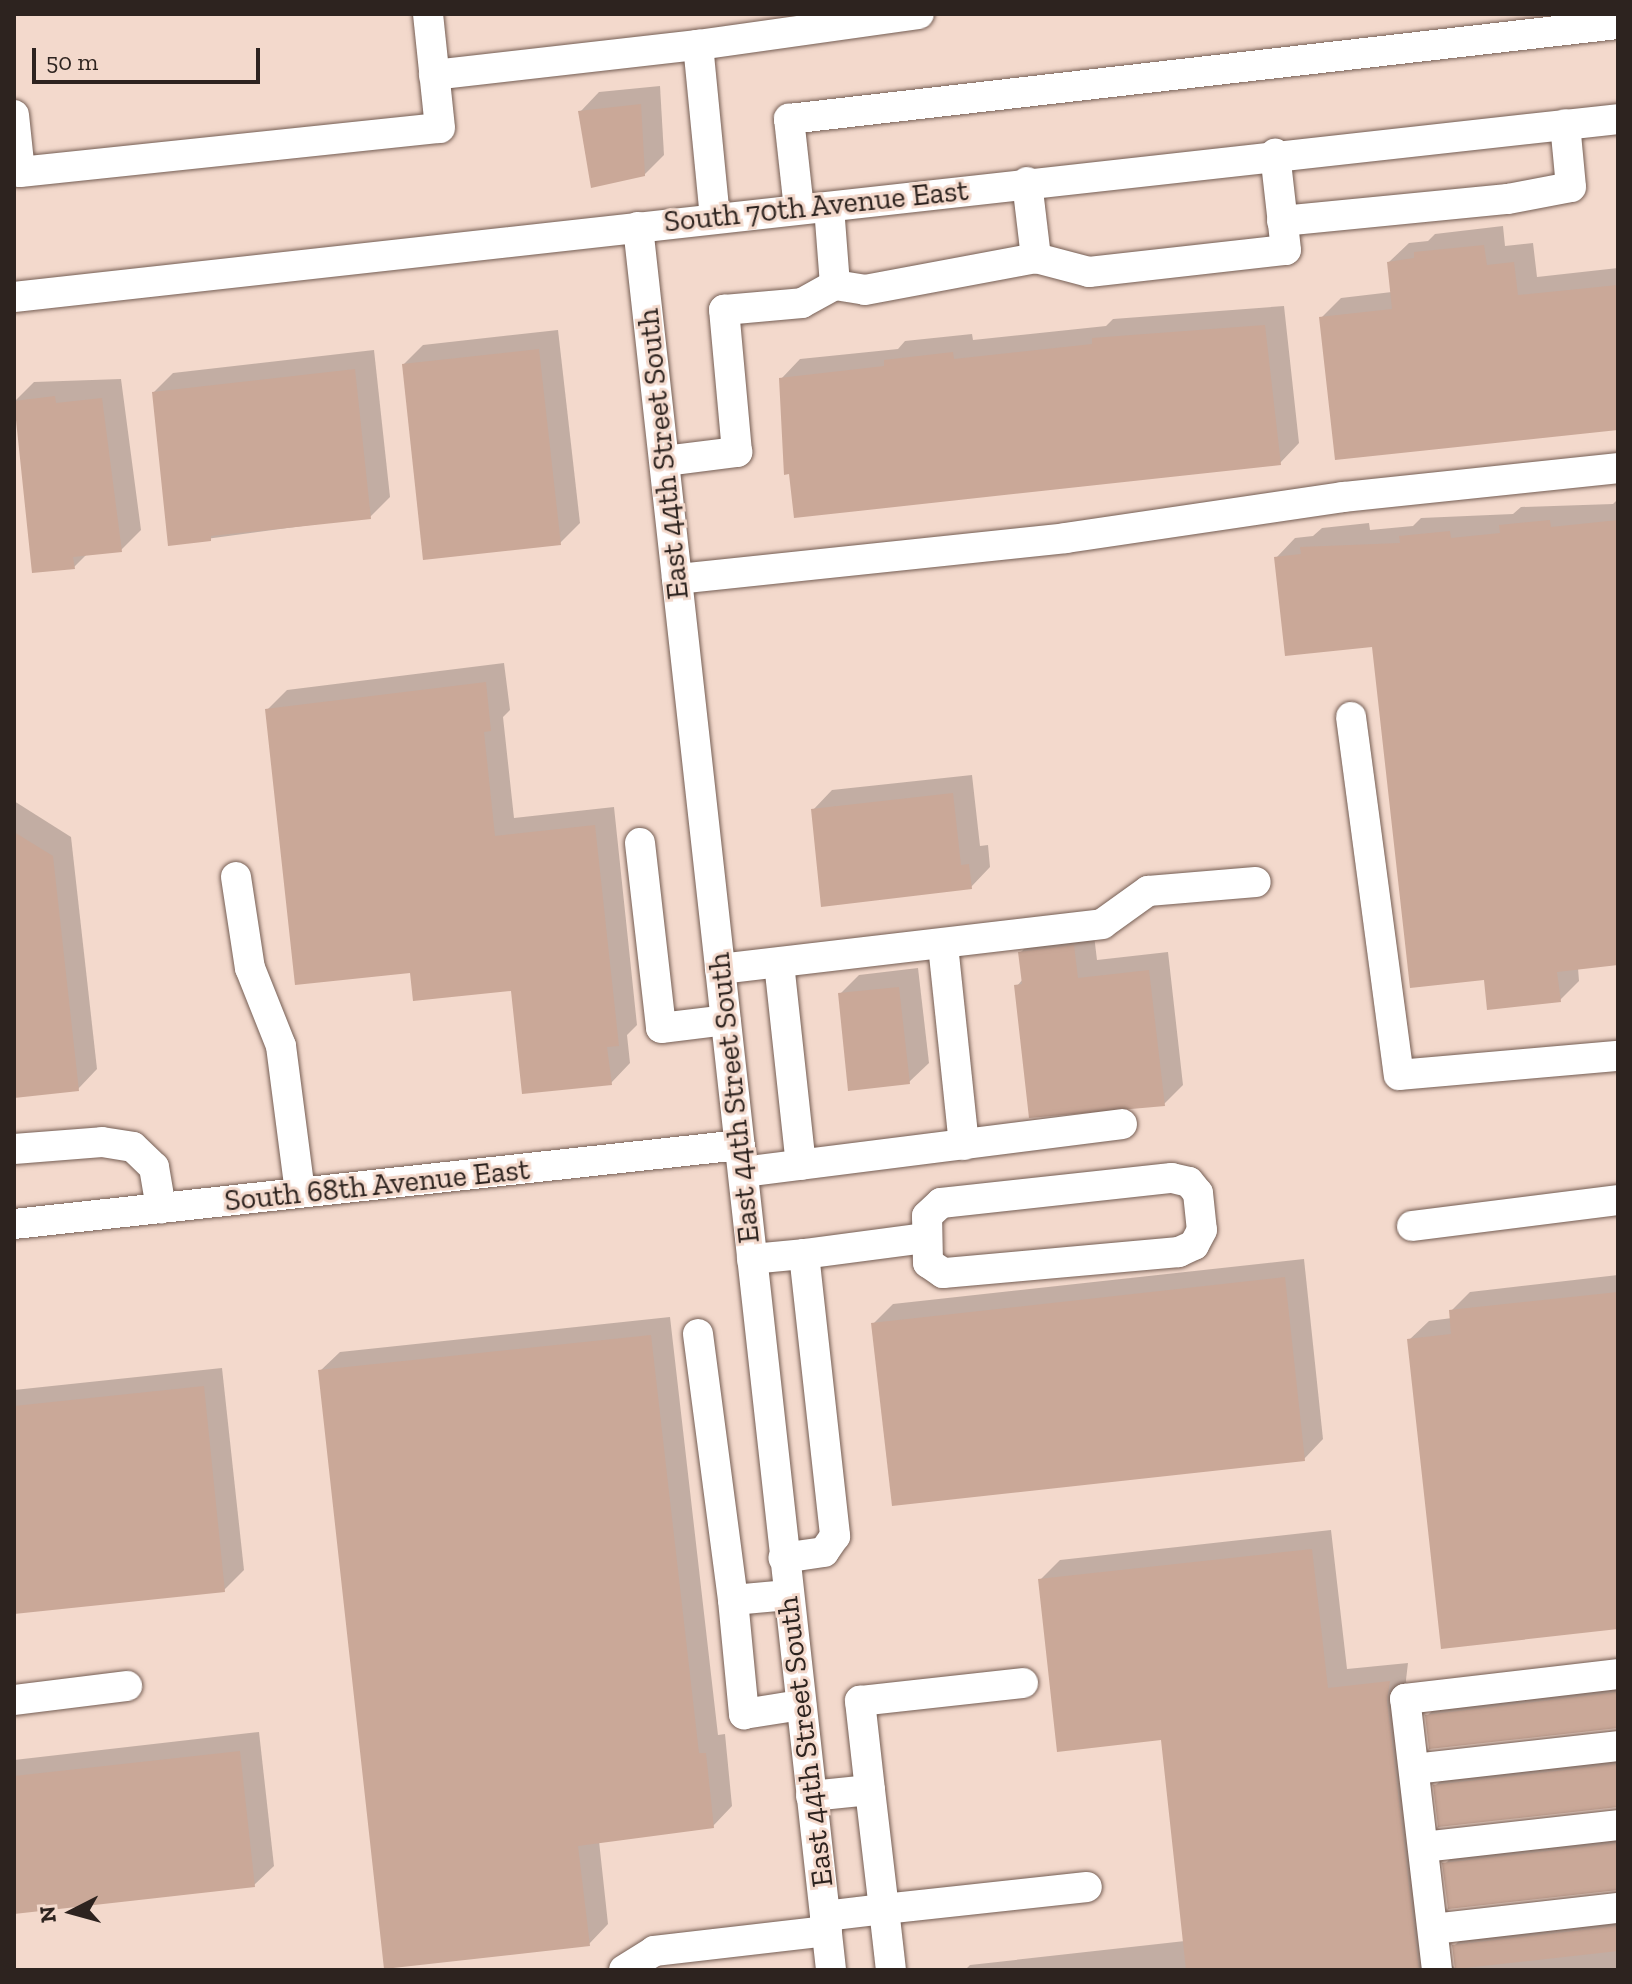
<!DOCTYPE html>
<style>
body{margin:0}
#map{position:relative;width:1632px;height:1984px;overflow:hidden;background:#f3d9cc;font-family:"Zilla Slab",serif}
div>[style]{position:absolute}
.shadow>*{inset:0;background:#0003}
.building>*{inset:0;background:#caa898}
.roads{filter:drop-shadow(0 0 2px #755e54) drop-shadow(0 0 2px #755e54)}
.minor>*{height:30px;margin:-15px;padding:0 15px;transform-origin:15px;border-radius:15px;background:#fff}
span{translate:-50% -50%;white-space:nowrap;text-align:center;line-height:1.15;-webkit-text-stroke:6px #f3d9cc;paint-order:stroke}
.street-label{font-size:30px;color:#2d231f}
.frame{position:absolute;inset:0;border:16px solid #2d231f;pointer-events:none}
.north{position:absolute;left:32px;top:1872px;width:80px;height:80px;-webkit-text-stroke:6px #f3d9cc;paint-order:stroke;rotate:264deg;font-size:22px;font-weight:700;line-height:32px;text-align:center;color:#2d231f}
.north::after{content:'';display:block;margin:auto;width:28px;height:36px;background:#2d231f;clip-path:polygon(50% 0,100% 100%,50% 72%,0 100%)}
.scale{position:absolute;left:32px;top:48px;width:228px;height:36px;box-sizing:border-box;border:4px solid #2d231f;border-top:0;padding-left:10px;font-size:24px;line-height:28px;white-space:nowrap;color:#2d231f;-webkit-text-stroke:6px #f3d9cc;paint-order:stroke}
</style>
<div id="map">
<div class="shadow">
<i style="clip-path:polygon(660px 86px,664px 155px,644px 175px,580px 112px,599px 92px)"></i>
<i style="clip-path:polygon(1503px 226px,1505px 246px,1533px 243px,1537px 277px,1618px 268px,1618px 428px,1322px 317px,1341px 298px,1392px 292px,1389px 262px,1409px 243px,1428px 241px,1435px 234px)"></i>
<i style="clip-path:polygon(1284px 306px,1299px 443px,1280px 463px,781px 379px,800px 359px,898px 349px,905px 341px,972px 334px,973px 340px,1106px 326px,1113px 319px)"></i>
<i style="clip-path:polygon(558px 330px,580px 523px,560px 543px,404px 364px,423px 345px)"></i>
<i style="clip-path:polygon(374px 350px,390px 497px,370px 517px,169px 544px,154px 392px,173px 373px)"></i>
<i style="clip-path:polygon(121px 379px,141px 530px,121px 550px,87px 554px,74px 567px,15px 401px,34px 382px)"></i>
<i style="clip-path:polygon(1618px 499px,1618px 963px,1578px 968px,1579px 981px,1560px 1000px,1486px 978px,1374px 644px,1276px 558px,1295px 538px,1313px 536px,1322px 528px,1369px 523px,1370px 530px,1413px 526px,1421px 518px,1513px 514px,1521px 507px,1613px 504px)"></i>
<i style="clip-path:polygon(504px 663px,510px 710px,503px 717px,514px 818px,614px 807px,637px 1025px,627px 1035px,630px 1063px,611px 1083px,513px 988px,412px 971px,268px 709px,287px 690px)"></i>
<i style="clip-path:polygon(972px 775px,980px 846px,988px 845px,990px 867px,971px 887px,813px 810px,832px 790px)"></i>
<i style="clip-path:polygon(14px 801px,71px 837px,97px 1069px,78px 1089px,14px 1096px)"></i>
<i style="clip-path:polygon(1093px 927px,1097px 960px,1168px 952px,1183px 1085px,1164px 1104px,1017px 986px,1023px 979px,1020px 953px,1040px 933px)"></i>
<i style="clip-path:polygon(918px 968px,929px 1063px,909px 1082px,840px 994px,859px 975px)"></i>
<i style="clip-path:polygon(1304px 1259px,1323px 1439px,1304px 1459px,873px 1324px,893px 1304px)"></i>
<i style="clip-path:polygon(1618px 1275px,1618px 1627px,1409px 1340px,1429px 1321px,1452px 1318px,1451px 1311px,1470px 1292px)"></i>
<i style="clip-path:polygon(670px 1317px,718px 1735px,725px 1734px,732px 1806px,713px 1826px,599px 1841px,608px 1924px,589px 1944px,320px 1371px,340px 1352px)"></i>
<i style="clip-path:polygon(222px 1368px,244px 1570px,224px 1590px,14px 1612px,14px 1390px)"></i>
<i style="clip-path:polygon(1331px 1530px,1347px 1669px,1408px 1663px,1406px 1680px,1438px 1952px,1455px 1968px,1454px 1946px,1474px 1926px,1618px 1910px,1618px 1970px,965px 1970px,970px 1965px,1185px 1941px,1163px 1738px,1040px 1580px,1060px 1560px)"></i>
<i style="clip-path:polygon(1618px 1676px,1618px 1727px,1427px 1716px,1447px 1696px)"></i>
<i style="clip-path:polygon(259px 1732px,274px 1866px,254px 1885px,14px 1912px,14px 1760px)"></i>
<i style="clip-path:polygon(1618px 1748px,1618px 1805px,1435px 1786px,1455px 1766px)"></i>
<i style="clip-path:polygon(1618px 1827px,1618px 1889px,1445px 1864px,1464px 1844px)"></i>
</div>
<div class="building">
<i style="clip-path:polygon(641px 104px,645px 176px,591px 188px,578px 111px)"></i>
<i style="clip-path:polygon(1484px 245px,1487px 265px,1514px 262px,1518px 295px,1618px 285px,1618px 430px,1335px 460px,1319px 317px,1392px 309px,1387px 262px,1414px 258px,1414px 252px)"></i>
<i style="clip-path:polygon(1265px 325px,1281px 465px,794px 518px,789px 474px,784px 475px,779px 378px,884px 366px,884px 360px,953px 352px,954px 359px,1092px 344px,1092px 338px)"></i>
<i style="clip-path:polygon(539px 349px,561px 545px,423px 560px,402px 364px)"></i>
<i style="clip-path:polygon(355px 369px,371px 519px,211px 536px,211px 541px,168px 546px,152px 392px)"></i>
<i style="clip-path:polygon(55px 396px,56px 403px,102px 398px,122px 552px,73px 557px,75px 569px,32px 573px,14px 401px)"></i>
<i style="clip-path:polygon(1550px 520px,1551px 527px,1618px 520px,1618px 965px,1557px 972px,1561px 1002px,1487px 1010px,1484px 980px,1410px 988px,1372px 647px,1285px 656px,1274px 557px,1301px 554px,1300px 547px,1400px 543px,1399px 536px,1450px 531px,1451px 538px,1500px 533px,1499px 525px)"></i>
<i style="clip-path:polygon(486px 682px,491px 731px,484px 732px,495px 836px,595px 825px,619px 1046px,607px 1047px,612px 1085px,522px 1094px,511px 991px,413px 1001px,410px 973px,295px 985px,265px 709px)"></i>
<i style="clip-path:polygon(953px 793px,961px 865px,969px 864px,972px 889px,821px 907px,811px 809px)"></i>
<i style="clip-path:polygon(14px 832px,53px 856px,79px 1091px,14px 1098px)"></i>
<i style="clip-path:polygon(1074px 945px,1078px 978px,1149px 970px,1165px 1106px,1029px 1118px,1014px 985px,1022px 984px,1018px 952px)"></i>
<i style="clip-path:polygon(899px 987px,910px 1084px,848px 1091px,838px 993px)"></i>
<i style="clip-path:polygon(1285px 1277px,1305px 1461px,892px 1506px,871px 1323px)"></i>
<i style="clip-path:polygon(1618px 1292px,1618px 1629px,1441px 1649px,1407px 1339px,1451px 1334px,1449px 1310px)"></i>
<i style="clip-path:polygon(651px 1335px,699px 1753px,706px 1753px,714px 1828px,578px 1846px,590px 1946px,384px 1969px,318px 1370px)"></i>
<i style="clip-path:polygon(204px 1386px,225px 1592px,14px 1614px,14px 1406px)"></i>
<i style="clip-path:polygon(1312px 1549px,1328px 1688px,1390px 1681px,1387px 1701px,1419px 1970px,1186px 1970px,1161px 1740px,1057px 1752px,1038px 1579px)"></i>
<i style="clip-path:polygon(1618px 1692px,1618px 1728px,1429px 1749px,1425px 1715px)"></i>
<i style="clip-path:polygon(240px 1751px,255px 1887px,14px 1914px,14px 1776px)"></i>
<i style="clip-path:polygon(1618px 1764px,1618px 1807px,1438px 1827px,1433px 1785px)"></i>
<i style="clip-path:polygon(1618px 1843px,1618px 1890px,1448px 1909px,1442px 1863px)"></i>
<i style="clip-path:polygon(1618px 1926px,1618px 1951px,1455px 1969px,1452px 1945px)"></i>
</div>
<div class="roads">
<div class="minor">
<i style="left:434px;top:75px;width:266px;rotate:-6.5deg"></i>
<i style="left:14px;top:115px;width:57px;rotate:84deg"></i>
<i style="left:20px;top:172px;width:422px;rotate:-6deg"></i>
<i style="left:440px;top:128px;width:115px;rotate:-96deg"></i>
<i style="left:1027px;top:182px;width:77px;rotate:83.2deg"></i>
<i style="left:799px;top:209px;width:91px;rotate:-96.3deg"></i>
<i style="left:789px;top:119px;width:834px;rotate:-6.54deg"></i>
<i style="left:715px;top:218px;width:174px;rotate:-95.6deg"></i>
<i style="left:698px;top:45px;width:223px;rotate:-8deg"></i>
<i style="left:1282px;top:221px;width:227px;rotate:-5.6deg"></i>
<i style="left:1508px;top:199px;width:64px;rotate:-10.8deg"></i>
<i style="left:1571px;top:187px;width:63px;rotate:-95.4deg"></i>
<i style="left:638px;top:227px;width:1754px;rotate:83.68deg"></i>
<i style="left:835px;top:285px;width:30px;rotate:9deg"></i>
<i style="left:865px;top:290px;width:174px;rotate:-10.6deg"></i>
<i style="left:1036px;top:258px;width:55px;rotate:14.8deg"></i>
<i style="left:1089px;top:272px;width:198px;rotate:-6.4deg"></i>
<i style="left:1286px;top:250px;width:97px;rotate:-96.5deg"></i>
<i style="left:14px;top:297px;width:1614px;rotate:-6.33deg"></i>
<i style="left:665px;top:461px;width:73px;rotate:-7.1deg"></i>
<i style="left:737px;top:452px;width:143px;rotate:-95.2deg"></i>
<i style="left:724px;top:310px;width:78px;rotate:-5.1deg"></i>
<i style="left:802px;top:303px;width:38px;rotate:-29deg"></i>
<i style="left:835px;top:285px;width:78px;rotate:-94.4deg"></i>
<i style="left:677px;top:579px;width:391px;rotate:-6deg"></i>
<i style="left:1066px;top:538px;width:280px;rotate:-8.4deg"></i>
<i style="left:1343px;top:497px;width:277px;rotate:-6deg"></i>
<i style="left:1351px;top:717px;width:361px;rotate:82.4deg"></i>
<i style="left:1399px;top:1075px;width:220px;rotate:-5deg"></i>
<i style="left:640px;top:843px;width:186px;rotate:83.5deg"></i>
<i style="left:661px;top:1028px;width:65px;rotate:-7deg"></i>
<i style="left:236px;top:877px;width:92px;rotate:81.3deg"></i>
<i style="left:250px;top:968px;width:84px;rotate:68.3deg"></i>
<i style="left:281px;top:1046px;width:148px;rotate:82.6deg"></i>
<i style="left:943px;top:945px;width:201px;rotate:84deg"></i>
<i style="left:779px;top:963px;width:203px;rotate:83.8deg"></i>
<i style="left:720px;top:969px;width:385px;rotate:-6.7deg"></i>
<i style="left:1102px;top:924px;width:57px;rotate:-35.7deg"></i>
<i style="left:1148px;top:891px;width:108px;rotate:-4.8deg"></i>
<i style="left:14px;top:1149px;width:88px;rotate:-4.5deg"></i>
<i style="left:102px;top:1142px;width:31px;rotate:9deg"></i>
<i style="left:133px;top:1147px;width:29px;rotate:44deg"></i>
<i style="left:154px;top:1167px;width:42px;rotate:80.3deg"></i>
<i style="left:743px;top:1172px;width:382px;rotate:-7.2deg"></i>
<i style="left:1172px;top:1178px;width:17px;rotate:13deg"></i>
<i style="left:1189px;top:1182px;width:14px;rotate:51deg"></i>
<i style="left:1198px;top:1193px;width:37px;rotate:84deg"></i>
<i style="left:1202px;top:1230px;width:17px;rotate:118deg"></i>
<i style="left:1194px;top:1245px;width:17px;rotate:155deg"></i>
<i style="left:1179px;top:1252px;width:237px;rotate:174.9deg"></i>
<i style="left:943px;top:1273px;width:18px;rotate:-146deg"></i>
<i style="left:928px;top:1263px;width:47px;rotate:-91.2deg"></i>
<i style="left:927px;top:1216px;width:19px;rotate:-43deg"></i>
<i style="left:941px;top:1203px;width:232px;rotate:-6.2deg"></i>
<i style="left:14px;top:1224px;width:730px;rotate:-6.21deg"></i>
<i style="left:1412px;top:1226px;width:208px;rotate:-7.2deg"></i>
<i style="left:804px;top:1254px;width:123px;rotate:-7.5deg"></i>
<i style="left:752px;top:1259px;width:52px;rotate:-5.5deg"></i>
<i style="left:804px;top:1254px;width:284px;rotate:83.7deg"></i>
<i style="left:835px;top:1536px;width:19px;rotate:125deg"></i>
<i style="left:824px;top:1552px;width:41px;rotate:171.7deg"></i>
<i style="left:698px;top:1334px;width:268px;rotate:82.5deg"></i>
<i style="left:788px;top:1595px;width:55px;rotate:174.8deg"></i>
<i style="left:733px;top:1600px;width:115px;rotate:84.5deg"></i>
<i style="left:744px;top:1714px;width:58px;rotate:-9deg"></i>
<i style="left:14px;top:1700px;width:114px;rotate:-7.1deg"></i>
<i style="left:1414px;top:1769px;width:205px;rotate:-6.4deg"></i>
<i style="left:870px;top:1790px;width:90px;rotate:-96.4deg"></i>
<i style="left:860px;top:1701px;width:164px;rotate:-6.3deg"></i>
<i style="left:811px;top:1796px;width:59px;rotate:-5.8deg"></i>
<i style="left:870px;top:1790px;width:120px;rotate:83.3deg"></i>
<i style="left:884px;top:1909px;width:204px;rotate:-6.2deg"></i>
<i style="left:1423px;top:1847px;width:196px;rotate:-6.4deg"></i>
<i style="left:825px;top:1916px;width:59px;rotate:-6.8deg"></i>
<i style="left:884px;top:1909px;width:61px;rotate:83.5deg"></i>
<i style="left:1433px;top:1929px;width:186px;rotate:-6.5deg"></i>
<i style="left:624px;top:1970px;width:36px;rotate:-32deg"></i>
<i style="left:654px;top:1951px;width:174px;rotate:-6.6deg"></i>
<i style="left:1437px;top:1970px;width:273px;rotate:-96.7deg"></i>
<i style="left:1405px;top:1699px;width:214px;rotate:-6.7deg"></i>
</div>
</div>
<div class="street-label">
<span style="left:816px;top:206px;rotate:-6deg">South 70th Avenue East</span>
<span style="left:663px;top:454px;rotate:-96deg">East 44th Street South</span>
<span style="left:734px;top:1098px;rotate:-96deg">East 44th Street South</span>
<span style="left:377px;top:1185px;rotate:-6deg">South 68th Avenue East</span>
<span style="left:805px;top:1742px;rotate:-97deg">East 44th Street South</span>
</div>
<div class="frame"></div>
<div class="north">N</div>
<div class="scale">50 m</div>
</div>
